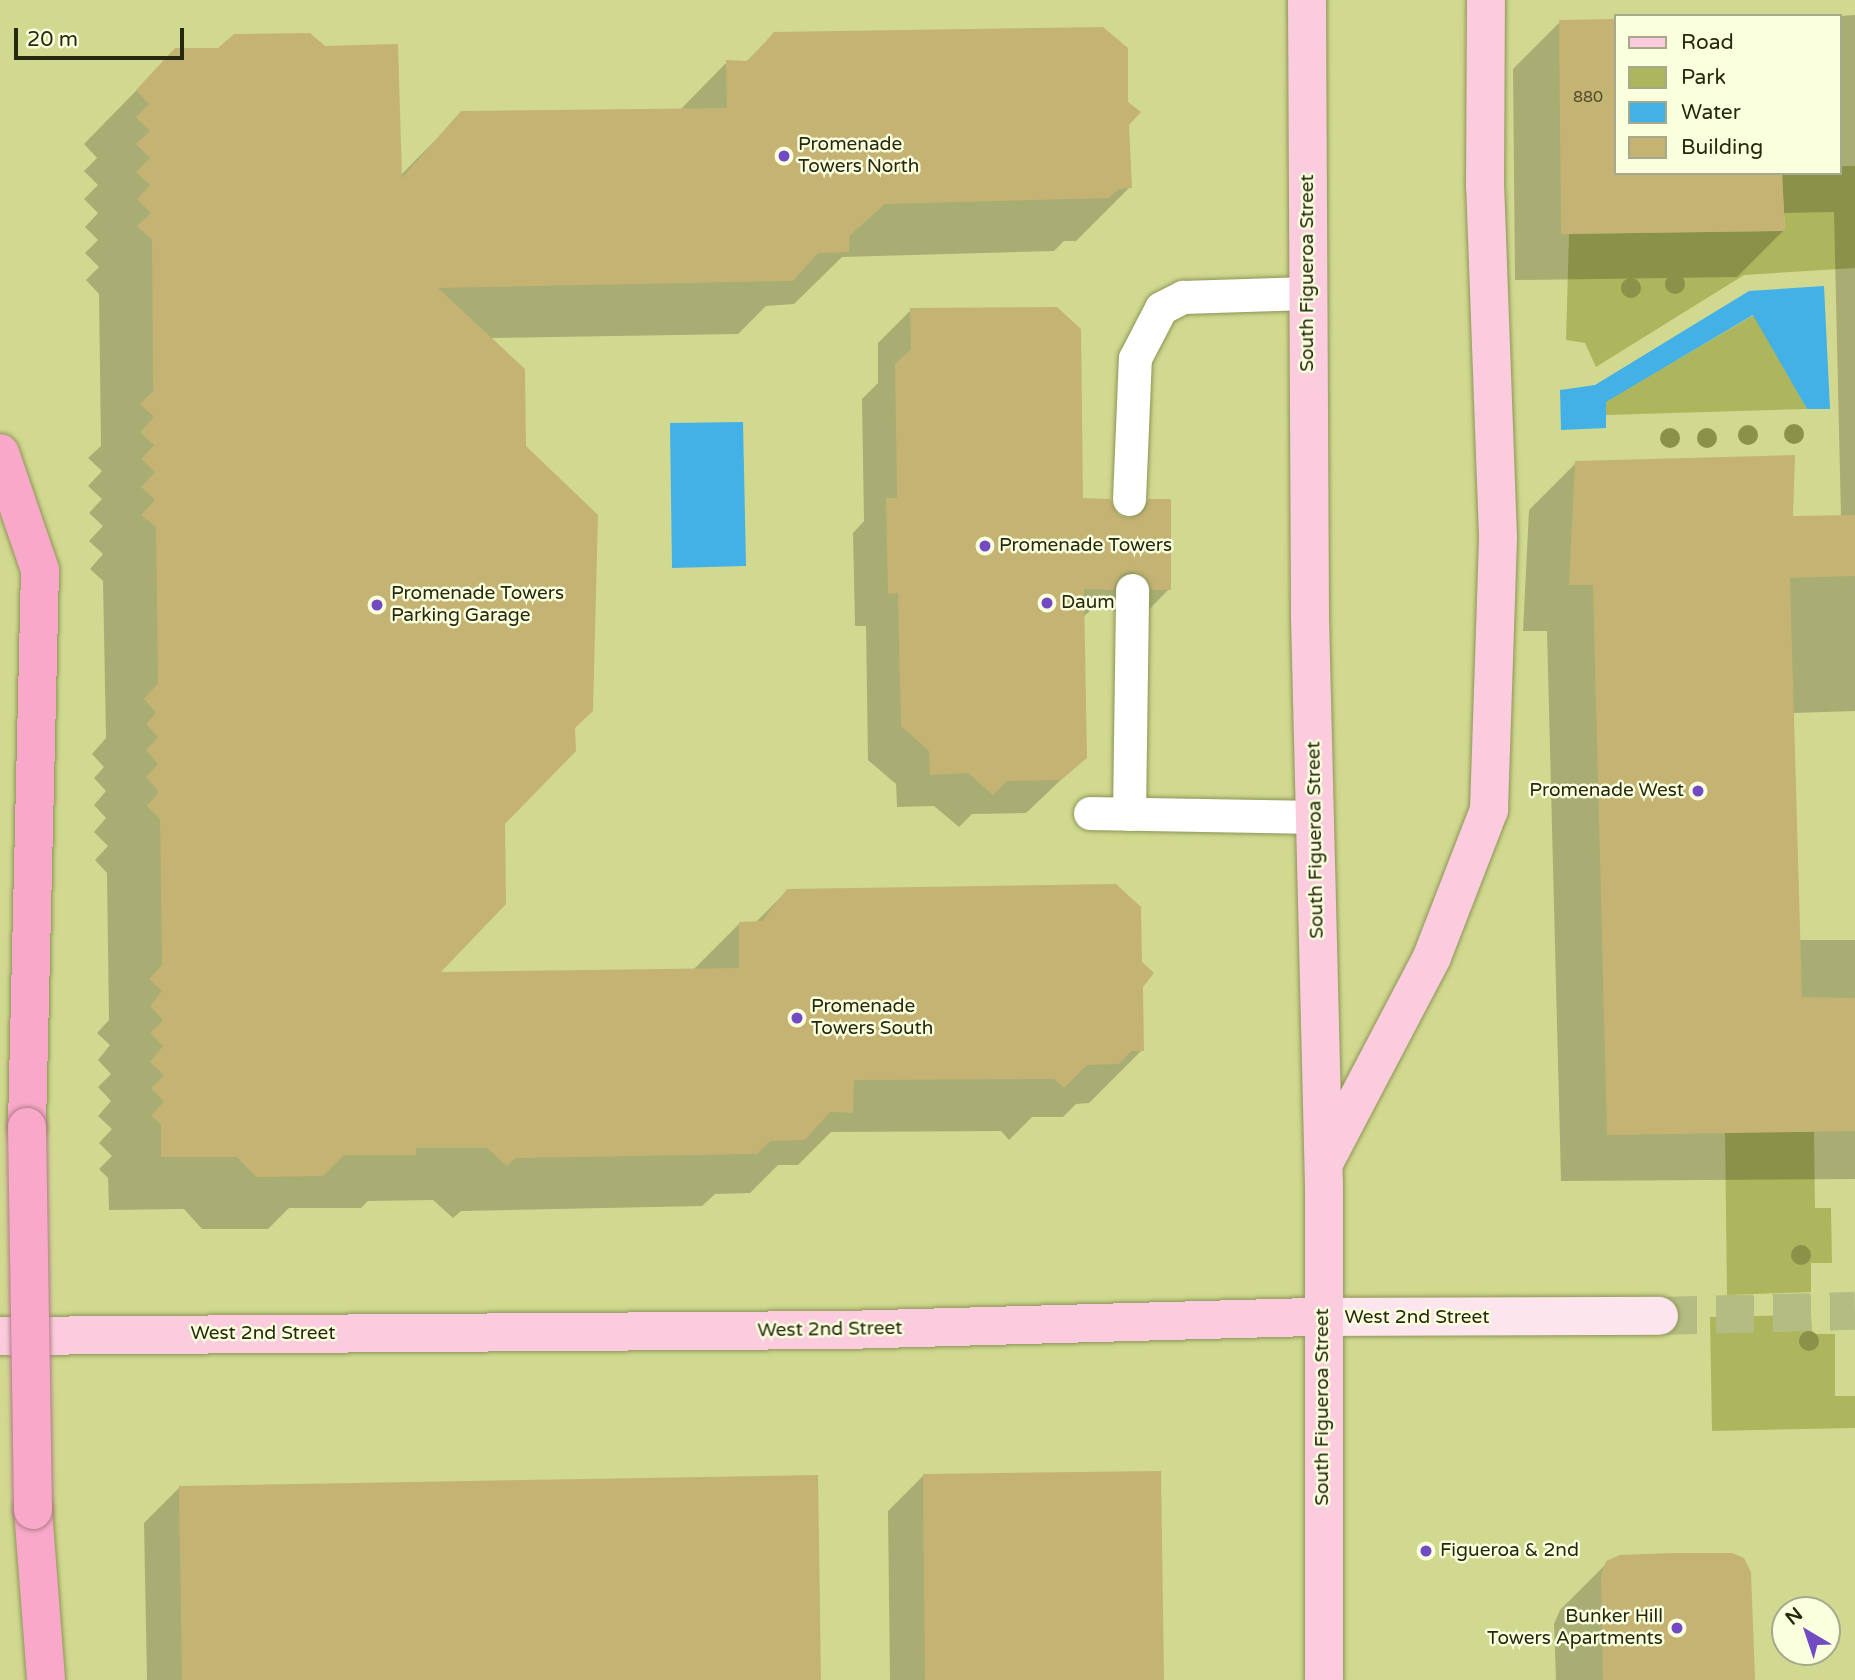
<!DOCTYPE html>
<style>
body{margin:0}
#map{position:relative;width:1855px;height:1680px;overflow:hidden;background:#d8e1a0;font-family:"Varela Round",sans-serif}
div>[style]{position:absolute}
.built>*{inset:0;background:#d1d990}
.green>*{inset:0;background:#adb65c}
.water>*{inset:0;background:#43b0e6}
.shadow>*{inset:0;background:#0003}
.building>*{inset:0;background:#c5b374}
.secondary-tunnel>*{height:38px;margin-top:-19px;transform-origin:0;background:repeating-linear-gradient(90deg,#b5bc83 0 38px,transparent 0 57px)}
.roads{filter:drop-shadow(0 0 2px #8e9557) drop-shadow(0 0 2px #8e9557)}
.lane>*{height:33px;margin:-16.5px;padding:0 16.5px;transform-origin:16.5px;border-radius:16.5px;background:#fff}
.secondary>*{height:38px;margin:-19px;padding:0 19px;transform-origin:19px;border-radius:19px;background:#fde5ee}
.primary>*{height:38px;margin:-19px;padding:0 19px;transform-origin:19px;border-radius:19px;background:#fbcbde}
.highway>*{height:38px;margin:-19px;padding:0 19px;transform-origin:19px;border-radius:19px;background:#f8a8c8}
.bridges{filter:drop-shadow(0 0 2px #af7c87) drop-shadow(0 0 2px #af7c87)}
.highway-bridge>*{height:38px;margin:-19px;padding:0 19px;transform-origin:19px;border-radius:19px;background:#f8a8c8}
.trees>*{width:20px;height:20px;margin:-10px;border-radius:50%;background:#8a9148}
.dots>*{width:19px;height:19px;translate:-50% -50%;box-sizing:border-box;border:4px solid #faffde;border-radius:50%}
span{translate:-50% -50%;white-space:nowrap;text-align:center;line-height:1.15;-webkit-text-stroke:5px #faffde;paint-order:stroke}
.number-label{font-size:16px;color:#4e4c28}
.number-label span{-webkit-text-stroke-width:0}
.poi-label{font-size:19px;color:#27290f}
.left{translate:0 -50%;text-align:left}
.right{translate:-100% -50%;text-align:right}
.street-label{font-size:19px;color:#27290f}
.legend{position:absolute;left:1614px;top:14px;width:228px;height:161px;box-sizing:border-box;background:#faffde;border:2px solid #a6a98b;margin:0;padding:9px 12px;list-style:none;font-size:21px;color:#27290f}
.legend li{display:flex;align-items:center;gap:14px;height:35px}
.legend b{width:35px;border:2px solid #a6a98b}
.north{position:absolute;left:1771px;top:1596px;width:70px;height:70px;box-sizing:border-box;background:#faffde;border:2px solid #a6a98b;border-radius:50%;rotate:321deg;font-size:19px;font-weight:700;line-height:28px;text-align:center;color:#27290f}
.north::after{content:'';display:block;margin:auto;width:24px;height:32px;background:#724bc4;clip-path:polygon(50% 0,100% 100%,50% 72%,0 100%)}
.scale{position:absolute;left:14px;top:28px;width:170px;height:32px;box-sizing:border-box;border:4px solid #27290f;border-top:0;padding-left:9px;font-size:21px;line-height:24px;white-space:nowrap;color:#27290f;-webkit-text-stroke:5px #faffde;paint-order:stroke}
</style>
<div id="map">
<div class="built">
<i style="clip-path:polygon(evenodd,0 0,1855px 0,1855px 1680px,0 1680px,0 0,1615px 16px,1839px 16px,1839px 173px,1615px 173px,1615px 16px,0 0,1785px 1610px,1827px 1610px,1827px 1652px,1785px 1652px,1785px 1610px)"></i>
</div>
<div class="green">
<i style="clip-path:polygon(1839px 166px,1855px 166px,1855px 268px,1744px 275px,1596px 367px,1585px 343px,1566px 340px,1569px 234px,1785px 231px,1782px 173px,1839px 173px)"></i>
<i style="clip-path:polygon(1754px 315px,1807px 409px,1606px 415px,1605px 402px)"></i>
<i style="clip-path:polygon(1725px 1132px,1814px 1132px,1815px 1208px,1831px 1208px,1832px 1263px,1811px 1263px,1811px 1292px,1727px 1295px)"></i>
<i style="clip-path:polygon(1811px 1315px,1812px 1334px,1835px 1334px,1835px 1396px,1855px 1396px,1855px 1428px,1712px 1431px,1710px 1317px)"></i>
</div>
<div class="water">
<i style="clip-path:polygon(1824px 286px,1830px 409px,1807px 409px,1753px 315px,1606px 402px,1606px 428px,1561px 430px,1560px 390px,1595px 385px,1749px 291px)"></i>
<i style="clip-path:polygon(743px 422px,746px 566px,672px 568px,670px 423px)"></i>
</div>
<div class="shadow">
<i style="clip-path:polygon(1855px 15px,1855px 711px,1793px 713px,1799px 940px,1855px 940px,1855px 1179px,1561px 1181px,1547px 631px,1523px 631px,1529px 510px,1576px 463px,1792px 517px,1841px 517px,1834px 212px,1783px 213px,1784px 230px,1737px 277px,1515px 280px,1513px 69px,1560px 22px,1615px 21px,1615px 173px,1839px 173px,1839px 16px)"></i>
<i style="clip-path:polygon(775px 33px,1128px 125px,1130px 187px,1076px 241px,1064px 241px,1054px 251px,842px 257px,794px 304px,766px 306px,738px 334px,489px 338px,524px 447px,574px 729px,503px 824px,437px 974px,693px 970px,740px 923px,755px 923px,787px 891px,1141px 986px,1142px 1050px,1089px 1103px,1076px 1104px,1063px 1117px,1032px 1117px,1009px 1140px,1001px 1131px,831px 1132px,798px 1165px,778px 1165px,750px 1193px,715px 1194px,702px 1206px,461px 1211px,453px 1218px,433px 1200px,368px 1201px,361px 1208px,289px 1208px,268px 1229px,202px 1229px,184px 1209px,109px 1210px,108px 1178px,99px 1169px,112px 1156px,99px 1143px,112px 1129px,98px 1116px,111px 1101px,98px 1087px,111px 1074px,98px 1060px,110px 1045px,97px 1033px,109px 1020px,107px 873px,95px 860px,108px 846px,94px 832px,106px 818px,94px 805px,106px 791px,94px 778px,104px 767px,92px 754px,106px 738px,103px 581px,90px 569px,103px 554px,89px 541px,103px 526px,89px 513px,102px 499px,88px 486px,102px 471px,88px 458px,101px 446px,99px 294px,86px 280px,99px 267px,85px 253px,98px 240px,85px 227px,98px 213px,84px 199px,98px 185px,84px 171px,97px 158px,84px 144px,176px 50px,400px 176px,462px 113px,679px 111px,727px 62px,745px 63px)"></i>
<i style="clip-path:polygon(911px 310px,1082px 500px,1129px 520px,1149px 500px,1169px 589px,1136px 623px,1099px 603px,1083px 617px,1085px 757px,1026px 813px,972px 814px,959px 827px,934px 806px,897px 807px,896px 784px,868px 760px,866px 626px,855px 626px,853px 533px,864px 521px,862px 399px,878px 383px,878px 343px)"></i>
<i style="clip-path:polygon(923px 1476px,1162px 1680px,890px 1680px,888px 1511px)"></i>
<i style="clip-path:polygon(180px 1487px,820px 1680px,147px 1680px,144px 1523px)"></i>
<i style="clip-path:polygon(1607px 1563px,1753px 1680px,1556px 1680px,1554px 1624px,1560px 1610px)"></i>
</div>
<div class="building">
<i style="clip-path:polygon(1615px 19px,1615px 173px,1782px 173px,1785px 231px,1561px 234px,1559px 20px)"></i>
<i style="clip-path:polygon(1103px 27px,1128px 48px,1128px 102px,1141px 112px,1129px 125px,1132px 188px,1119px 189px,1109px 198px,885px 204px,850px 235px,849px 252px,818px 253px,793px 281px,438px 288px,525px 369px,526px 446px,598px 515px,593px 711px,575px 728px,576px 751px,505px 824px,506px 904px,441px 972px,739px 968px,739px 922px,762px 921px,787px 889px,1116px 884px,1141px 907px,1142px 962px,1154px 973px,1143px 987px,1144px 1051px,1131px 1051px,1119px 1064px,1087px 1065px,1064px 1088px,1054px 1079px,854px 1080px,853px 1113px,830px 1112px,805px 1140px,770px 1141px,757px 1154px,516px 1158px,507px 1166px,487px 1148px,416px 1148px,416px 1155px,344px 1155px,323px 1176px,256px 1177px,237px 1157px,161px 1157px,161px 1125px,151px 1115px,164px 1102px,151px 1088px,164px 1075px,150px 1062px,163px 1046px,150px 1033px,163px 1020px,150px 1006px,162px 991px,149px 979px,162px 965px,160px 819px,147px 806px,159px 792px,146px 777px,158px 764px,146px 750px,158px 737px,146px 724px,156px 713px,144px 699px,158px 683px,156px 527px,141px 515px,155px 500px,141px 487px,155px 472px,141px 459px,154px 445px,140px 432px,154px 417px,140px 404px,153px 391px,152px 240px,137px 226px,151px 213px,137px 199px,150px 185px,136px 172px,150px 158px,136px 144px,150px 131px,136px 117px,149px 104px,136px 90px,175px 48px,218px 48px,234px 34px,310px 33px,325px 46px,398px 44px,402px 178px,461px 111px,727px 108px,726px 60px,748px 61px,774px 32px)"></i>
<i style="clip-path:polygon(1057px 307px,1081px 329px,1083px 498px,1110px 499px,1118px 515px,1129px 518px,1145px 510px,1148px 499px,1171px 499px,1171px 590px,1151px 590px,1148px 580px,1133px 571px,1122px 574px,1113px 590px,1084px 589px,1087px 758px,1061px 780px,1007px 781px,993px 795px,968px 773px,930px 775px,929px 751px,901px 726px,898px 593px,888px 594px,886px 498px,897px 498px,895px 364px,911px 349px,910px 308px)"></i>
<i style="clip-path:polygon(1795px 455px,1793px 516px,1855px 515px,1855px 576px,1790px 578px,1802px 997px,1855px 998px,1855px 1131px,1607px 1135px,1593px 585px,1569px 585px,1575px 461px)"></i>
<i style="clip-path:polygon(1161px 1471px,1164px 1680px,925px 1680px,923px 1474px)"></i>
<i style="clip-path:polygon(818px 1475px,821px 1680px,182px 1680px,179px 1486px)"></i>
<i style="clip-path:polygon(1672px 1553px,1732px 1553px,1744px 1558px,1751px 1572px,1755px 1680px,1603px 1680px,1601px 1576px,1606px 1561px,1620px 1555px)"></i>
</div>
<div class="secondary-tunnel">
<i style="left:1659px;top:1316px;width:196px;rotate:-1.5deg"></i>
</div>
<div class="roads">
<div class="lane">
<i style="left:1129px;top:499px;width:141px;rotate:-87.6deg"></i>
<i style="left:1135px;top:358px;width:56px;rotate:-62.5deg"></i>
<i style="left:1161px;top:308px;width:25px;rotate:-27deg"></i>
<i style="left:1183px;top:297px;width:124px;rotate:-1.8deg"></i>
<i style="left:1090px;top:813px;width:226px;rotate:1deg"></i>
<i style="left:1129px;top:814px;width:224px;rotate:-89.2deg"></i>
</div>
<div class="secondary">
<i style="left:1324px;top:1317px;width:335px;rotate:-0.2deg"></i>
</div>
<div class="primary">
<i style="left:1307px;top:0;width:618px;rotate:89.72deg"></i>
<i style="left:1310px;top:618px;width:570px;rotate:88.59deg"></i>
<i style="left:1324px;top:1188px;width:492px;rotate:90deg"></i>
<i style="left:1325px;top:1161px;width:230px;rotate:-62.3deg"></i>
<i style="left:1432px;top:957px;width:158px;rotate:-68.8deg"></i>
<i style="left:1489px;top:810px;width:273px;rotate:-88.1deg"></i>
<i style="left:1498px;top:537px;width:351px;rotate:-92.1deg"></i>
<i style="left:1485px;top:186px;width:186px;rotate:-89.7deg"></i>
<i style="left:0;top:1336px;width:845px;rotate:-0.41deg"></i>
<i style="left:845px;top:1330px;width:479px;rotate:-1.6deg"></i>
</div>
<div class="highway">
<i style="left:0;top:453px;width:124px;rotate:71.1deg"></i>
<i style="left:40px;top:570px;width:557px;rotate:91.34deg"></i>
<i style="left:33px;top:1510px;width:170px;rotate:85.6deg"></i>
</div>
</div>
<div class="bridges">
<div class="highway-bridge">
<i style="left:27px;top:1127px;width:383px;rotate:89.1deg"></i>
</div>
</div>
<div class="trees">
<i style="left:1667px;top:254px"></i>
<i style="left:1591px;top:257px"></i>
<i style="left:1702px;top:261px"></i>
<i style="left:1631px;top:264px"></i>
<i style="left:1675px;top:284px"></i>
<i style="left:1631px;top:288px"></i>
<i style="left:1794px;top:434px"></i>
<i style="left:1748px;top:435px"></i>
<i style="left:1670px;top:438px"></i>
<i style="left:1707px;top:438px"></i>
<i style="left:1801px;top:1255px"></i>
<i style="left:1809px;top:1341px"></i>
</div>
<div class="dots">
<i style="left:784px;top:156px;background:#724bc4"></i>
<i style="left:985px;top:546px;background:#724bc4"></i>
<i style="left:1047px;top:603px;background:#724bc4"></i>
<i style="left:377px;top:605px;background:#724bc4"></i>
<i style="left:1698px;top:791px;background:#724bc4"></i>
<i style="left:797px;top:1018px;background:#724bc4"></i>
<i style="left:1426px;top:1551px;background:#724bc4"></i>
<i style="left:1677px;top:1628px;background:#724bc4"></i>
</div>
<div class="number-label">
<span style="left:1588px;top:97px">880</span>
</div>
<div class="poi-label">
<span class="left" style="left:798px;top:156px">Promenade<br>Towers North</span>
<span class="left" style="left:999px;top:546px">Promenade Towers</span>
<span class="left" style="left:391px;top:605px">Promenade Towers<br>Parking Garage</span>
<span class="left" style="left:1061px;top:603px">Daum</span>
<span class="right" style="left:1684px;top:791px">Promenade West</span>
<span class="left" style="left:811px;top:1018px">Promenade<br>Towers South</span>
<span class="left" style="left:1440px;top:1551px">Figueroa &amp; 2nd</span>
<span class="right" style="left:1663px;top:1628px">Bunker Hill<br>Towers Apartments</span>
</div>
<div class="street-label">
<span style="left:1308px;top:273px;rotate:-90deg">South Figueroa Street</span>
<span style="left:1316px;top:840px;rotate:-91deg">South Figueroa Street</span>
<span style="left:1417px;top:1318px">West 2nd Street</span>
<span style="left:830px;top:1330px;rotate:-1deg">West 2nd Street</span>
<span style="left:263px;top:1334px">West 2nd Street</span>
<span style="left:1323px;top:1407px;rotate:-90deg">South Figueroa Street</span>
</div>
<ul class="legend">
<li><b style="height:9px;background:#fbcbde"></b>Road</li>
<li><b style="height:19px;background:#adb65c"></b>Park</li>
<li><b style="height:19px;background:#43b0e6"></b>Water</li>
<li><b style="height:19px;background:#c5b374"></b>Building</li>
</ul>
<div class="north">N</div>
<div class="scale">20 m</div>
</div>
